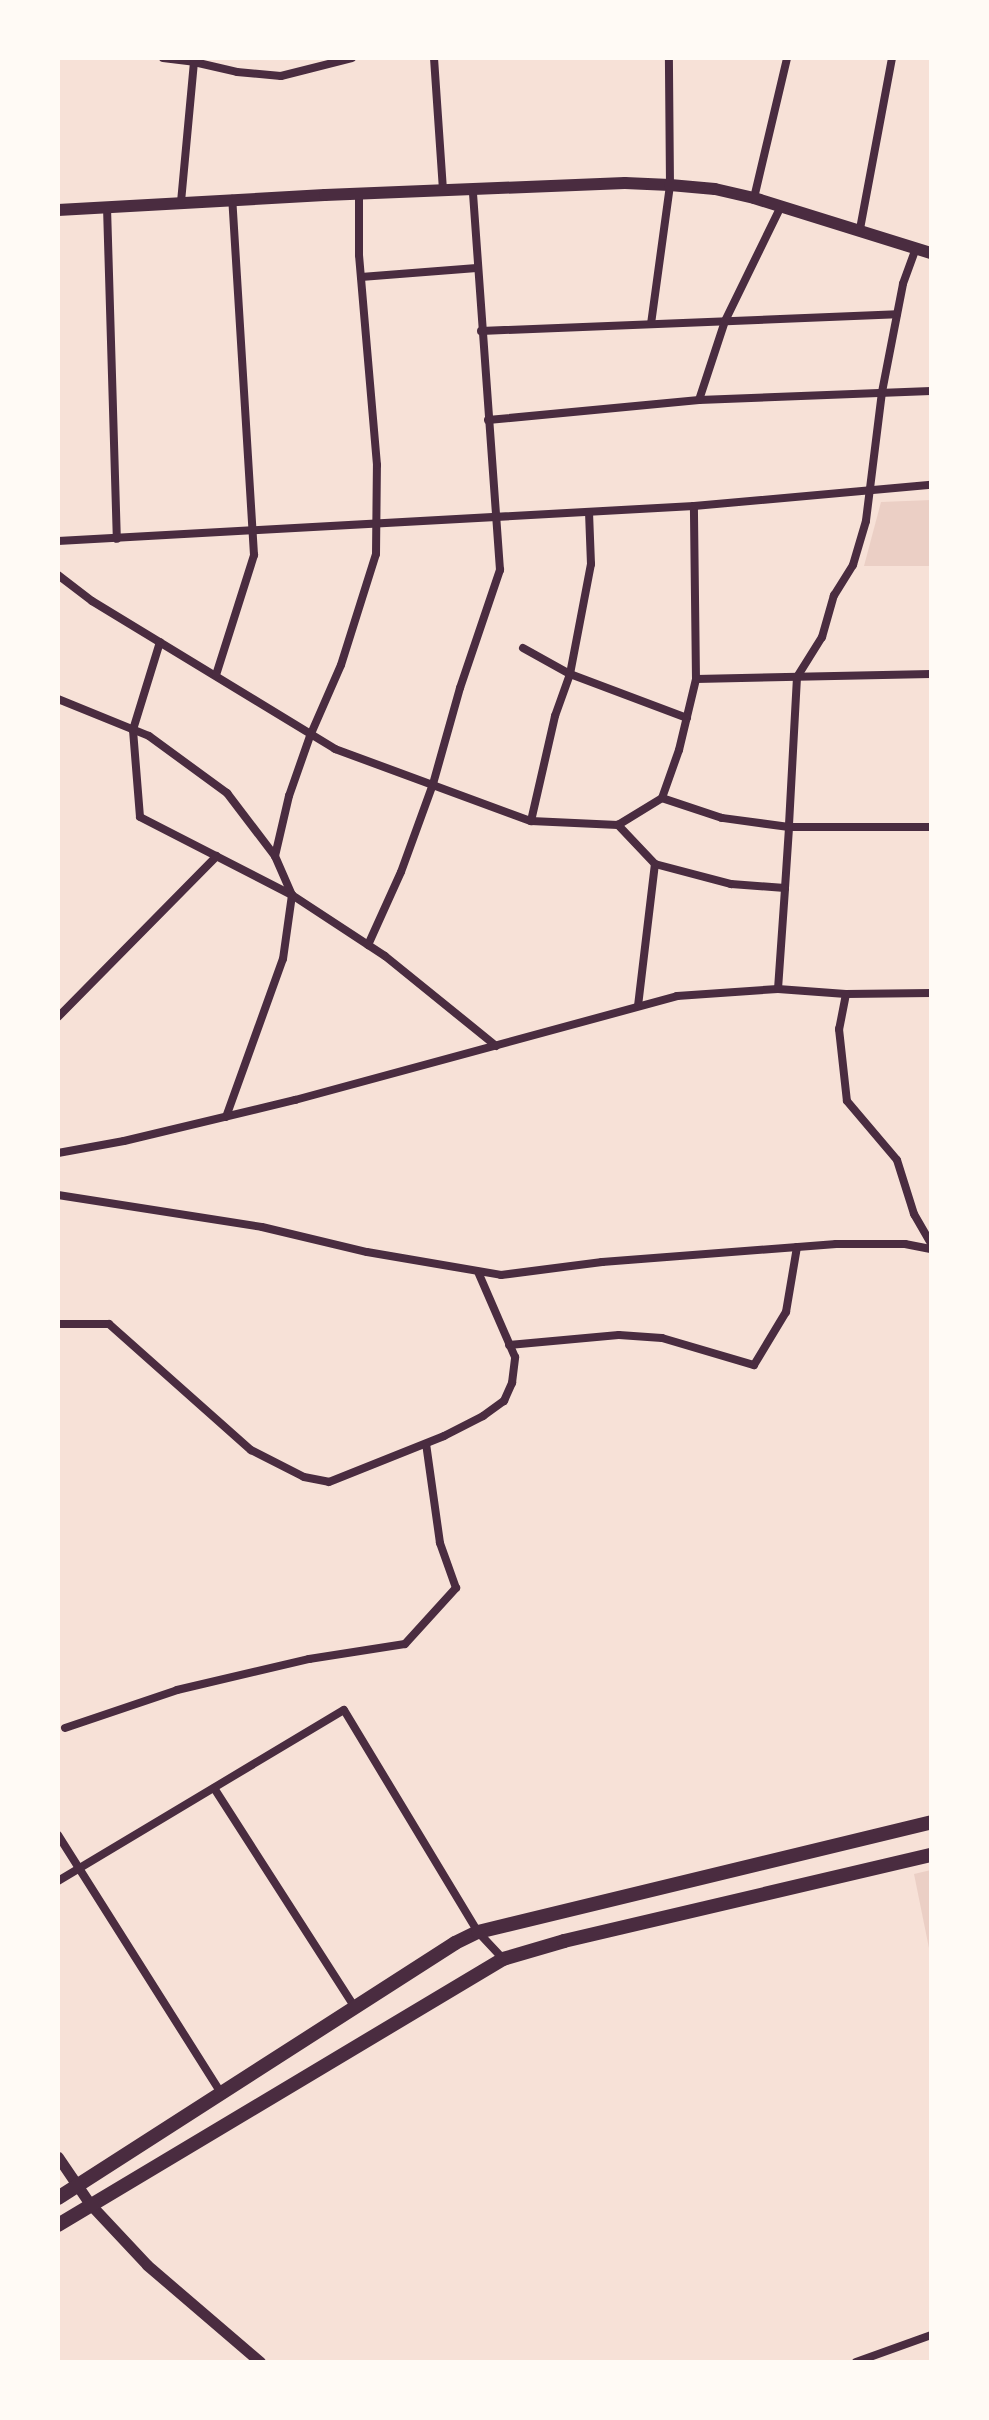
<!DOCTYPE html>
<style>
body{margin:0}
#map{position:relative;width:989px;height:2420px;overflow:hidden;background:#f7e1d7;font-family:"Golos Text",sans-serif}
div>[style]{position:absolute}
.green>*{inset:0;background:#ebcfc5}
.minor>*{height:8px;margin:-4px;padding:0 4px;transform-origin:4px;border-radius:4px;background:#4a2c40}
.tertiary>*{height:11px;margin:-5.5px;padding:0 5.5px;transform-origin:5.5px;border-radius:5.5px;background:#4a2c40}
.secondary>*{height:12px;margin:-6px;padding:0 6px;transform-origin:6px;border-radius:6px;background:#4a2c40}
.primary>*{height:14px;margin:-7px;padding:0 7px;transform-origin:7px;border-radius:7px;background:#4a2c40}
span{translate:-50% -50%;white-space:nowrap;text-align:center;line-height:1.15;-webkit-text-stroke:7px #fffaf5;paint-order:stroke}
.frame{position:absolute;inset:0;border:60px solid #fffaf5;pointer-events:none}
</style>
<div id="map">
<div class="green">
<i style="clip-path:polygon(931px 500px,931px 566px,864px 566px,881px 502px)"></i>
<i style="clip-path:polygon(931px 1870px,931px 1958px,914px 1874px)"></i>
</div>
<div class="minor">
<i style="left:163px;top:58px;width:31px;rotate:7deg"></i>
<i style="left:194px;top:62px;width:4px;rotate:-45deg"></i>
<i style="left:434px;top:58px;width:133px;rotate:86.1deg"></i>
<i style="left:754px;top:198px;width:144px;rotate:-76.7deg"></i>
<i style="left:181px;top:202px;width:141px;rotate:-84.7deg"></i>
<i style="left:194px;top:62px;width:44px;rotate:13.1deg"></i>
<i style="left:237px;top:72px;width:44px;rotate:5.2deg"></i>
<i style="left:281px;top:76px;width:73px;rotate:-14.2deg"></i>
<i style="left:107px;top:207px;width:332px;rotate:88.3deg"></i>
<i style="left:860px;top:229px;width:174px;rotate:-79.4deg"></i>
<i style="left:916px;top:248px;width:38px;rotate:110deg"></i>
<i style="left:903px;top:284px;width:110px;rotate:101deg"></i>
<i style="left:882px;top:392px;width:130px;rotate:97.1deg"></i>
<i style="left:866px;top:521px;width:46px;rotate:106.5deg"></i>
<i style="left:853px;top:565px;width:36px;rotate:122deg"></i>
<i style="left:834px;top:595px;width:44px;rotate:105.9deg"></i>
<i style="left:822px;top:637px;width:47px;rotate:122deg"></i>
<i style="left:797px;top:677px;width:150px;rotate:93.1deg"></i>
<i style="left:789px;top:827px;width:142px"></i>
<i style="left:361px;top:277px;width:116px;rotate:-4.4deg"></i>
<i style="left:651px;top:324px;width:140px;rotate:-82.2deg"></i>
<i style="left:670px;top:185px;width:127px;rotate:-90.5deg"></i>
<i style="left:481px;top:331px;width:416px;rotate:-2.3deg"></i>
<i style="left:699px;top:400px;width:232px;rotate:-2.2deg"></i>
<i style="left:488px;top:420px;width:212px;rotate:-5.4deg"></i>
<i style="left:699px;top:400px;width:83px;rotate:-71.8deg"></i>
<i style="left:725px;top:321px;width:128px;rotate:-64deg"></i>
<i style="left:58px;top:541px;width:637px;rotate:-3.15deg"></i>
<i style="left:58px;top:575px;width:43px;rotate:37.4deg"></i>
<i style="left:92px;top:601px;width:285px;rotate:31.3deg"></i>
<i style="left:335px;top:749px;width:209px;rotate:20.2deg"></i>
<i style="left:531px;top:821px;width:87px;rotate:2.6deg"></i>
<i style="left:160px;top:642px;width:92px;rotate:107.1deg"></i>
<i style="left:133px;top:730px;width:87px;rotate:85.4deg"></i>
<i style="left:140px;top:817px;width:171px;rotate:27.2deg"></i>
<i style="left:292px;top:895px;width:43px;rotate:-113.6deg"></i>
<i style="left:275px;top:856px;width:62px;rotate:-76.9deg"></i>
<i style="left:289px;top:796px;width:64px;rotate:-70.7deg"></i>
<i style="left:310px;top:736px;width:77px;rotate:-66.4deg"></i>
<i style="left:341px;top:665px;width:116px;rotate:-72.5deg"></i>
<i style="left:376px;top:554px;width:89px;rotate:-89.4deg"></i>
<i style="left:377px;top:465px;width:211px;rotate:-94.9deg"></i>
<i style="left:359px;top:255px;width:61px;rotate:-90deg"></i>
<i style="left:523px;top:648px;width:54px;rotate:29deg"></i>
<i style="left:570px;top:674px;width:125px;rotate:20.6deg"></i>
<i style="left:216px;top:675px;width:126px;rotate:-72.4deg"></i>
<i style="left:254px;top:555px;width:357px;rotate:-93.5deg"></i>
<i style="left:696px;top:679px;width:235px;rotate:-1.2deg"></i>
<i style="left:58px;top:699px;width:98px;rotate:22.1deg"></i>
<i style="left:149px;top:736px;width:97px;rotate:36.2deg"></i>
<i style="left:227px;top:793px;width:79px;rotate:52.7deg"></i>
<i style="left:531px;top:821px;width:108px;rotate:-77.1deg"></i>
<i style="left:555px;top:716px;width:45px;rotate:-70.3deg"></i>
<i style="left:570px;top:674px;width:112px;rotate:-79.2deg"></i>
<i style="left:591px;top:564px;width:52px;rotate:-92.2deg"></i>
<i style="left:655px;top:864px;width:79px;rotate:14.7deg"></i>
<i style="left:731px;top:884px;width:54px;rotate:4.2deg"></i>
<i style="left:785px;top:888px;width:61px;rotate:-86.2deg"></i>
<i style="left:789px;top:827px;width:68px;rotate:-172.3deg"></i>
<i style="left:722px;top:818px;width:63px;rotate:-161.6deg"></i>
<i style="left:368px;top:945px;width:80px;rotate:-65.7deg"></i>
<i style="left:401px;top:872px;width:94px;rotate:-70deg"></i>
<i style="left:433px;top:784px;width:100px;rotate:-74.3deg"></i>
<i style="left:460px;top:688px;width:125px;rotate:-71.3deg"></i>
<i style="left:500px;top:570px;width:381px;rotate:-94.1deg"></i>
<i style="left:778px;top:989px;width:101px;rotate:-86deg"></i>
<i style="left:931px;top:993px;width:85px;rotate:179.3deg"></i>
<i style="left:846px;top:994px;width:36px;rotate:101deg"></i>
<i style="left:839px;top:1029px;width:72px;rotate:83.7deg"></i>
<i style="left:847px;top:1101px;width:77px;rotate:49.7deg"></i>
<i style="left:897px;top:1160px;width:57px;rotate:72.5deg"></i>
<i style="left:914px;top:1214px;width:34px;rotate:60deg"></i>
<i style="left:638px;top:1006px;width:143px;rotate:-83.2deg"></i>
<i style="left:655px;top:864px;width:54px;rotate:-133.5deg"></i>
<i style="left:618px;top:825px;width:52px;rotate:-31.5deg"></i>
<i style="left:662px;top:798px;width:51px;rotate:-70.5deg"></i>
<i style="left:679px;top:750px;width:73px;rotate:-76.5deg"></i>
<i style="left:696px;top:679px;width:173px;rotate:-90.7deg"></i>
<i style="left:694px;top:506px;width:238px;rotate:-5.1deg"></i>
<i style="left:58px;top:1017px;width:226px;rotate:-45.4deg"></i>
<i style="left:226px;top:1117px;width:168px;rotate:-70.2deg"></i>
<i style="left:283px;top:959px;width:65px;rotate:-82deg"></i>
<i style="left:292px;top:895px;width:111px;rotate:33.3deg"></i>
<i style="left:385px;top:956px;width:143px;rotate:39deg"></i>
<i style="left:58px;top:1153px;width:67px;rotate:-10.3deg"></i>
<i style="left:124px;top:1141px;width:176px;rotate:-13.5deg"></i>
<i style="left:295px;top:1100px;width:396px;rotate:-15.2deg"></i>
<i style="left:677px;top:996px;width:101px;rotate:-4deg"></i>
<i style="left:778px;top:989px;width:68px;rotate:4.2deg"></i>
<i style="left:58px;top:1195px;width:206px;rotate:8.9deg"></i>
<i style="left:262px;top:1227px;width:108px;rotate:13.4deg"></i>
<i style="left:367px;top:1252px;width:136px;rotate:9.7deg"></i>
<i style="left:501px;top:1275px;width:102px;rotate:-7.3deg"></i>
<i style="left:602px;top:1262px;width:235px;rotate:-4.4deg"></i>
<i style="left:836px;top:1244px;width:69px"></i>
<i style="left:905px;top:1244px;width:26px;rotate:11deg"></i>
<i style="left:58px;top:1324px;width:51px"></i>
<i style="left:109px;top:1324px;width:190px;rotate:41.6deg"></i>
<i style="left:251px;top:1450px;width:59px;rotate:27deg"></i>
<i style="left:304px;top:1477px;width:25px;rotate:11deg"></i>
<i style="left:329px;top:1482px;width:124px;rotate:-21.8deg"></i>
<i style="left:444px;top:1436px;width:44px;rotate:-27.1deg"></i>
<i style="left:483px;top:1416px;width:26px;rotate:-36deg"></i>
<i style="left:504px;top:1401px;width:20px;rotate:-66deg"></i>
<i style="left:512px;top:1383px;width:26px;rotate:-83deg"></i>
<i style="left:515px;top:1357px;width:93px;rotate:-113.5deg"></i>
<i style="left:509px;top:1345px;width:110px;rotate:-5.2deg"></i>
<i style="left:619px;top:1335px;width:43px;rotate:4deg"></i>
<i style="left:662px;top:1338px;width:96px;rotate:16.4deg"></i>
<i style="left:754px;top:1365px;width:62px;rotate:-58.9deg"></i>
<i style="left:786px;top:1312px;width:66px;rotate:-80.4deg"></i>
<i style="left:65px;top:1728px;width:118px;rotate:-18.7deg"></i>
<i style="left:177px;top:1690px;width:136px;rotate:-13.2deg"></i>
<i style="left:309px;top:1659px;width:97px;rotate:-8.9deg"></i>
<i style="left:405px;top:1644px;width:76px;rotate:-47.7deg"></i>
<i style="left:456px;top:1588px;width:48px;rotate:-109.6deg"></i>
<i style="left:440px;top:1543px;width:100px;rotate:-98deg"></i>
<i style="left:214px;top:1788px;width:261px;rotate:57.3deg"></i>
<i style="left:58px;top:1835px;width:305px;rotate:57.7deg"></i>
<i style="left:58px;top:1881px;width:333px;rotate:-30.9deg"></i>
<i style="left:344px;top:1710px;width:259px;rotate:58.9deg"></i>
<i style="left:478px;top:1932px;width:37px;rotate:47deg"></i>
<i style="left:856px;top:2362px;width:80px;rotate:-19.8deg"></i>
</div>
<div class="tertiary">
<i style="left:58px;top:2157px;width:57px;rotate:55.8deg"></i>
<i style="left:90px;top:2204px;width:83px;rotate:46.9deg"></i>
<i style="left:147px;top:2265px;width:149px;rotate:40.6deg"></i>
</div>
<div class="secondary">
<i style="left:58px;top:210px;width:267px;rotate:-3.2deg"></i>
<i style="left:325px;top:195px;width:300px;rotate:-2.3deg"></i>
<i style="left:625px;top:183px;width:45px;rotate:2.5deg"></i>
<i style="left:670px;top:185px;width:45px;rotate:5.1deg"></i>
<i style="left:715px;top:189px;width:40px;rotate:13deg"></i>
<i style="left:754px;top:198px;width:185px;rotate:17.3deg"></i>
</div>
<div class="primary">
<i style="left:58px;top:2198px;width:472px;rotate:-32.7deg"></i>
<i style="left:455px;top:1943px;width:25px;rotate:-26deg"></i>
<i style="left:478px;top:1932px;width:466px;rotate:-13.6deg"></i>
<i style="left:58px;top:2225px;width:518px;rotate:-30.87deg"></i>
<i style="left:503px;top:1959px;width:64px;rotate:-16.4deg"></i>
<i style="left:564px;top:1941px;width:377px;rotate:-13.2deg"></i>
</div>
<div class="frame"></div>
</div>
